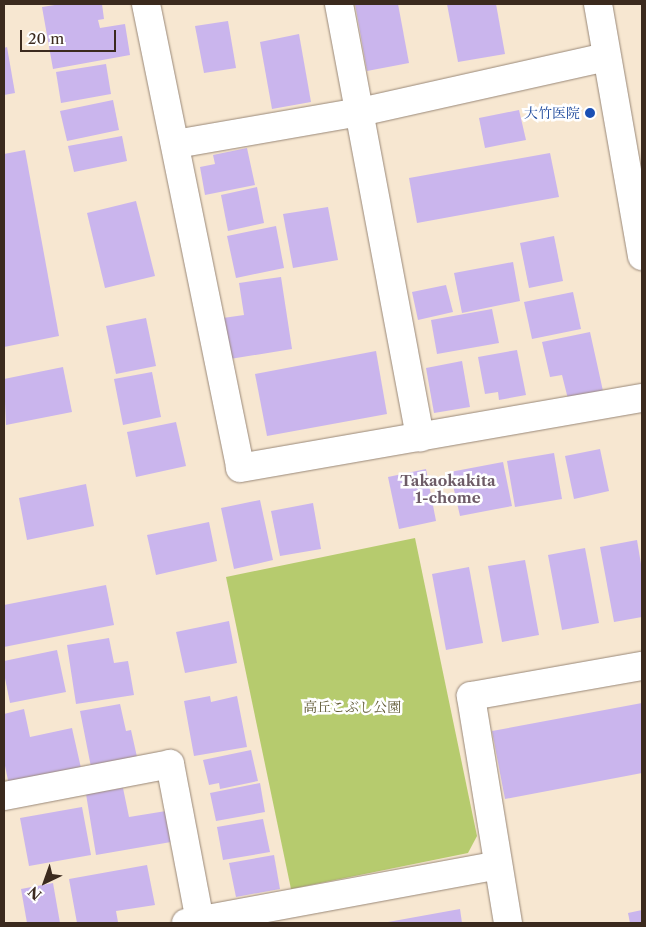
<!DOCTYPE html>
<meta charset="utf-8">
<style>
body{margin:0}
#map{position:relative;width:646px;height:927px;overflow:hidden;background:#f7e7d1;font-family:"Libre Caslon Text","Noto Serif JP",serif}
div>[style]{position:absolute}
.green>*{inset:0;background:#b6cb6e}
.building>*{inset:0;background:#cab5ed}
.roads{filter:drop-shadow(0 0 1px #998878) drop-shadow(0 0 1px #998878)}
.minor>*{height:28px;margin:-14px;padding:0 14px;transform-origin:14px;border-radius:14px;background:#fff}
.dots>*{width:14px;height:14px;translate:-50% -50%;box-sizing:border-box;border:2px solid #fff;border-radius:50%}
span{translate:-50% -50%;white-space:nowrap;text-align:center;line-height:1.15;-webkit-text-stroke:5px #fff;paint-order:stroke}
.transit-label{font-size:14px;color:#164399}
.right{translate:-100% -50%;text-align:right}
.park-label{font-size:14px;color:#605a36}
.neighbourhood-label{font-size:15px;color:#6d5b66;font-weight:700}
.frame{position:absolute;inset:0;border:5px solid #3b2a1e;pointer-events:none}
.north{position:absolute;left:20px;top:857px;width:50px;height:50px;-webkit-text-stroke:4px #fff;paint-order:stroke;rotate:222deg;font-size:14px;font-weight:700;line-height:20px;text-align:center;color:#3b2a1e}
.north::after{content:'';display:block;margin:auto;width:18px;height:22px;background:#3b2a1e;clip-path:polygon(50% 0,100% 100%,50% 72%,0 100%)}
.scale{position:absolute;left:20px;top:30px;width:96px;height:22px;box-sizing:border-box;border:2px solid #3b2a1e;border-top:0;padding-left:6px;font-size:15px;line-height:18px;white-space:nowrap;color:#3b2a1e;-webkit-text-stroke:4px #fff;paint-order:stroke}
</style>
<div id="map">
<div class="green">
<i style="clip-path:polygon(415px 538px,477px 836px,468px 853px,291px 889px,226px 577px)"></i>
</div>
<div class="building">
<i style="clip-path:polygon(61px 4px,102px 4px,104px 19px,98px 20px,100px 28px,125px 24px,130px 55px,53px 69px,42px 7px)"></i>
<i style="clip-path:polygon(355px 4px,398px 4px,409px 63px,367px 71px)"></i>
<i style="clip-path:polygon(447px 4px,496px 4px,505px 54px,458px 62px)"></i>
<i style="clip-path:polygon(228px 21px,236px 68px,204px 73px,195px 26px)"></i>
<i style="clip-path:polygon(299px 34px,311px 102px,272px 109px,260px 42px)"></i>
<i style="clip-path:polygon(7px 47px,15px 93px,4px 95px,4px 48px)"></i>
<i style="clip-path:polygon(106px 64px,111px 94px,61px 103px,56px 72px)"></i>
<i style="clip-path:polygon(113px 100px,119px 130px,67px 141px,60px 111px)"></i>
<i style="clip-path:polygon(519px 110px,526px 140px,485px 148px,479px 118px)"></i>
<i style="clip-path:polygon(122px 136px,127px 161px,74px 172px,68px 146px)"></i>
<i style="clip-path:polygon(247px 148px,255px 185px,205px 195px,200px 167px,215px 164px,213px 155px)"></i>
<i style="clip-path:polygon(25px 150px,59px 336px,4px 347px,4px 154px)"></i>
<i style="clip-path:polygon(550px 153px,559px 197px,417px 223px,409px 178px)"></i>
<i style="clip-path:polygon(257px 187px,264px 223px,228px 231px,221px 195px)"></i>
<i style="clip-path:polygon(136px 201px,155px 276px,105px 288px,87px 213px)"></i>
<i style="clip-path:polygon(328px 207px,338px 260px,293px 268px,283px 214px)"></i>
<i style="clip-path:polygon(276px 226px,284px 268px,236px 278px,227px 236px)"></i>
<i style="clip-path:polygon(554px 236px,563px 281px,529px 288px,520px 243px)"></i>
<i style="clip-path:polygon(513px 262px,520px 301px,462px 313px,454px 273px)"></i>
<i style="clip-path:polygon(281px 277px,292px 349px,230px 359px,223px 318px,244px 315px,239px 283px)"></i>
<i style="clip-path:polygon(446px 285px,453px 312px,418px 320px,412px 292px)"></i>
<i style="clip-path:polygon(573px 292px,581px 329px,532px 339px,524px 302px)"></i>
<i style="clip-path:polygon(492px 309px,499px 343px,437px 354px,431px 320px)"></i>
<i style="clip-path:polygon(146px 318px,156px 366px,116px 374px,106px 326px)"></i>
<i style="clip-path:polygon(590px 332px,603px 391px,568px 399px,562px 375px,550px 377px,542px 342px)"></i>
<i style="clip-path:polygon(517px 350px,526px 395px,499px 400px,498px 392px,485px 394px,478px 357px)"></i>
<i style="clip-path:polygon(376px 351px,387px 414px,267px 436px,255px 374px)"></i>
<i style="clip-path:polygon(462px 361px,470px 407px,434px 413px,426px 368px)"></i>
<i style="clip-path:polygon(63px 367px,72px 412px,6px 425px,4px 379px)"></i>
<i style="clip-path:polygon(152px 372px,161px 417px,123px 425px,114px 379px)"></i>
<i style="clip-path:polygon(176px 422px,186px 466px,136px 477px,127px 432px)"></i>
<i style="clip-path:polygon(600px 449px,609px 491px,574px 499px,565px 456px)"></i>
<i style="clip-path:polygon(554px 453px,562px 499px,515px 507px,507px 461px)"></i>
<i style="clip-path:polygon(503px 462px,512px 506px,460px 516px,450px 472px)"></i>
<i style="clip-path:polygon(426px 469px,436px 521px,399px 529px,388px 477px)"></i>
<i style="clip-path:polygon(86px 484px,94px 526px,27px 540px,19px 498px)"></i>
<i style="clip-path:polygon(260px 500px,273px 560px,234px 569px,221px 508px)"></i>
<i style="clip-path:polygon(313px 503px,321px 549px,280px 556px,271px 511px)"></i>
<i style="clip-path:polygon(209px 522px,217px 561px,156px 575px,147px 535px)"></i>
<i style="clip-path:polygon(637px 540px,642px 570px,642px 617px,614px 622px,600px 547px)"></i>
<i style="clip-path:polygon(585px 548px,599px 623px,562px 630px,548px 555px)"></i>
<i style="clip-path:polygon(525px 560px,539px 635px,502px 642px,488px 566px)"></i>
<i style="clip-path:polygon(469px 567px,483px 643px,446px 650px,432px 574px)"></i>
<i style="clip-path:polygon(106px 585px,114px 625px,4px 647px,4px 605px)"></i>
<i style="clip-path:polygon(229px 621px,237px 663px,185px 673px,176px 632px)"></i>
<i style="clip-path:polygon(109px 638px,114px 663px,128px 661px,134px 695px,76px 704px,67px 645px)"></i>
<i style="clip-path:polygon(57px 650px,66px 692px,10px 703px,4px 673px,4px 661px)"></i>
<i style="clip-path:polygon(210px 696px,211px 702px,237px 696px,247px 747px,194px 756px,184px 701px)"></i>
<i style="clip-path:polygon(642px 703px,642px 773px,505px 799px,492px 731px)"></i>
<i style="clip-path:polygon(120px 704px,126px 731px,131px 730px,137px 757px,91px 767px,80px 711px)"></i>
<i style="clip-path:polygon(24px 709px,30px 737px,72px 728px,81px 768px,9px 785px,4px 761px,4px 714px)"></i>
<i style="clip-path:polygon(251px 750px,258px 781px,220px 789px,219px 783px,209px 785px,203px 760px)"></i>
<i style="clip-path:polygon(260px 783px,265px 812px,216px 821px,210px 793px)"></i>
<i style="clip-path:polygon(123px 788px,129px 817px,166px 811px,171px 842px,96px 855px,86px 794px)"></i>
<i style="clip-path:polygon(82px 807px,91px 855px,29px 866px,20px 818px)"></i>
<i style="clip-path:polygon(263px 819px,270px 852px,223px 860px,217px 827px)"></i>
<i style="clip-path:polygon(274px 855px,280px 889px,236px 897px,229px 863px)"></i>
<i style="clip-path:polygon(147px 865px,155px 905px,116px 911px,118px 922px,77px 923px,69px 879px)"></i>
<i style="clip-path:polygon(53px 883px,60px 923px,27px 923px,21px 889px)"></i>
<i style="clip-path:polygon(460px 909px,462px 923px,388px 923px,388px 922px)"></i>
<i style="clip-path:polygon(642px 910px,642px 923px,630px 923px,628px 913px)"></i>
</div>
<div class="roads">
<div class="minor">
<i style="left:146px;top:4px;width:473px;rotate:78.5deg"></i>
<i style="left:240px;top:468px;width:408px;rotate:-9.9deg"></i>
<i style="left:339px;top:4px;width:441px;rotate:79.4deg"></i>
<i style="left:598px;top:4px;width:256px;rotate:80.1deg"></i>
<i style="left:176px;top:144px;width:187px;rotate:-9.9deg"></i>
<i style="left:360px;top:112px;width:252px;rotate:-12.6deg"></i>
<i style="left:4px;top:796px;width:169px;rotate:-10.9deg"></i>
<i style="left:170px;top:764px;width:160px;rotate:79.2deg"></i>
<i style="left:186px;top:923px;width:317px;rotate:-10.5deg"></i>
<i style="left:508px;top:923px;width:230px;rotate:-99.3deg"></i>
<i style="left:471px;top:696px;width:174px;rotate:-10deg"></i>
</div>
</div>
<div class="dots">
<i style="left:590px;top:113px;background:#1a4fb4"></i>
</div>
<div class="transit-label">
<span class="right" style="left:580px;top:113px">大竹医院</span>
</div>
<div class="park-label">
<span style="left:352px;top:707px">高丘こぶし公園</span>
</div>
<div class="neighbourhood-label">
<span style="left:448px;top:489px">Takaokakita<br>1-chome</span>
</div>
<div class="frame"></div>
<div class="north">N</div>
<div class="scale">20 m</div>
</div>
